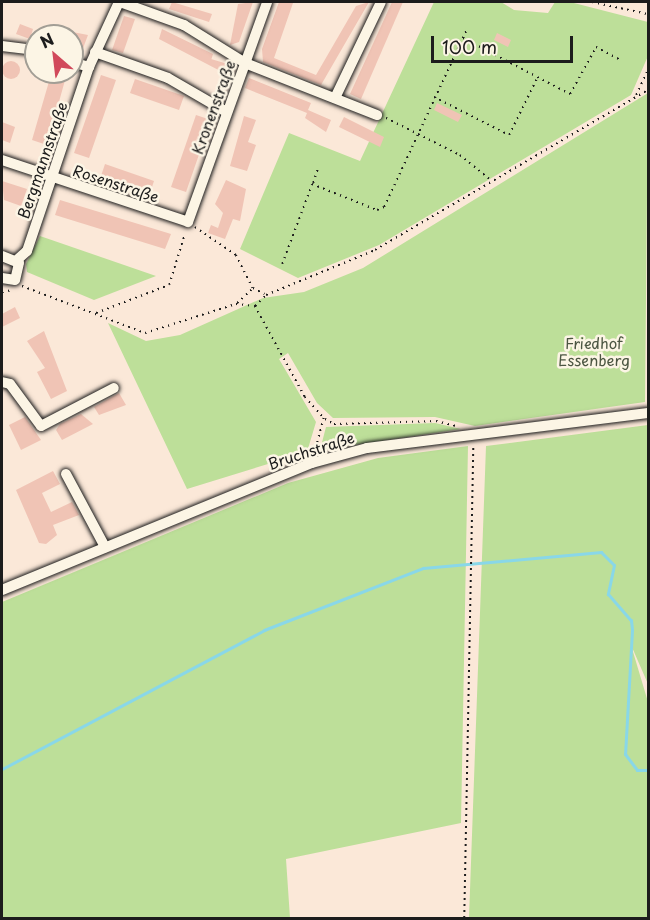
<!DOCTYPE html>
<meta charset="utf-8">
<style>
body{margin:0}
#map{position:relative;width:650px;height:920px;overflow:hidden;background:#fbe8d8;font-family:"Playpen Sans",sans-serif}
div>[style]{position:absolute}
.green>*{inset:0;background:#bddf99}
.stream>*{height:3px;margin:-1.5px;padding:0 1.5px;transform-origin:1.5px;border-radius:1.5px;background:#89d7e8}
.building>*{inset:0;background:#f0c4b5}
.round{border-radius:50%}
.path>*{height:1.5px;margin-top:-0.75px;transform-origin:0;background:repeating-linear-gradient(90deg,#1c1c1c 0 1.5px,transparent 0 6px)}
.roads{filter:drop-shadow(0 0 2px #1c1c1c) drop-shadow(0 0 2px #1c1c1c)}
.minor>*{height:10px;margin:-5px;padding:0 5px;transform-origin:5px;border-radius:5px;background:#fcf5e5}
span{translate:-50% -50%;white-space:nowrap;text-align:center;line-height:1.15;-webkit-text-stroke:5px #fcf5e5;paint-order:stroke}
.street-label{font-size:15px;color:#1c1c1c}
.park-label{font-size:15px;color:#4c5642}
.frame{position:absolute;inset:0;border:3px solid #1c1c1c;pointer-events:none}
.north{position:absolute;left:24px;top:24px;width:60px;height:60px;box-sizing:border-box;background:#fcf5e5;border:2px solid #a29e95;border-radius:50%;rotate:332deg;font-size:16px;font-weight:700;line-height:24px;text-align:center;color:#1c1c1c}
.north::after{content:'';display:block;margin:auto;width:21px;height:27px;background:#d1495b;clip-path:polygon(50% 0,100% 100%,50% 72%,0 100%)}
.scale{position:absolute;left:431px;top:36px;width:142px;height:27px;box-sizing:border-box;border:3px solid #1c1c1c;border-top:0;padding-left:8px;font-size:18px;line-height:21px;white-space:nowrap;color:#1c1c1c;-webkit-text-stroke:4px #fcf5e5;paint-order:stroke}
</style>
<div id="map">
<div class="green">
<i style="clip-path:polygon(434px 2px,501px 2px,514px 10px,548px 13px,555px 2px,570px 2px,648px 22px,648px 56px,631px 95px,379px 245px,298px 278px,240px 249px,289px 133px,360px 161px)"></i>
<i style="clip-path:polygon(648px 93px,645px 402px,475px 426px,435px 417px,333px 418px,317px 403px,288px 353px,279px 359px,316px 422px,307px 452px,187px 489px,108px 323px,146px 341px,180px 335px,263px 298px,304px 292px,363px 268px)"></i>
<i style="clip-path:polygon(40px 236px,156px 276px,94px 300px,27px 272px,26px 264px)"></i>
<i style="clip-path:polygon(435px 423px,461px 429px,320px 450px,326px 427px)"></i>
<i style="clip-path:polygon(648px 425px,648px 684px,631px 645px,648px 702px,648px 918px,469px 918px,486px 446px)"></i>
<i style="clip-path:polygon(468px 446px,461px 823px,286px 859px,290px 918px,2px 918px,2px 602px,288px 483px,378px 458px)"></i>
</div>
<div class="stream">
<i style="left:2px;top:769px;width:297px;rotate:-27.9deg"></i>
<i style="left:264px;top:630px;width:171px;rotate:-21.3deg"></i>
<i style="left:423px;top:568px;width:179px;rotate:-5.1deg"></i>
<i style="left:601px;top:552px;width:18px;rotate:45deg"></i>
<i style="left:614px;top:565px;width:30px;rotate:102deg"></i>
<i style="left:608px;top:594px;width:35px;rotate:49deg"></i>
<i style="left:631px;top:620px;width:10px;rotate:84deg"></i>
<i style="left:632px;top:630px;width:124px;rotate:93.2deg"></i>
<i style="left:625px;top:754px;width:20px;rotate:53deg"></i>
<i style="left:637px;top:770px;width:11px"></i>
</div>
<div class="building">
<i style="clip-path:polygon(172px 2px,212px 14px,209px 22px,169px 9px)"></i>
<i style="clip-path:polygon(253px 2px,239px 42px,230px 45px,238px 4px)"></i>
<i style="clip-path:polygon(279px 2px,293px 3px,274px 58px,316px 75px,356px 6px,369px 2px,321px 85px,263px 62px,262px 49px)"></i>
<i style="clip-path:polygon(392px 2px,403px 2px,361px 99px,350px 94px)"></i>
<i style="clip-path:polygon(124px 16px,135px 19px,123px 53px,112px 50px)"></i>
<i style="clip-path:polygon(20px 24px,33px 29px,30px 39px,16px 34px)"></i>
<i style="clip-path:polygon(52px 28px,88px 35px,82px 51px,72px 48px,72px 36px,49px 36px)"></i>
<i style="clip-path:polygon(162px 29px,213px 54px,210px 64px,211px 59px,231px 65px,228px 75px,159px 39px)"></i>
<i style="clip-path:polygon(497px 33px,511px 40px,508px 47px,494px 40px)"></i>
<i class="round" style="left:2px;top:61px;width:18px;height:18px"></i>
<i style="clip-path:polygon(37px 72px,67px 73px,47px 145px,32px 140px,50px 78px)"></i>
<i style="clip-path:polygon(101px 75px,116px 80px,89px 158px,74px 153px)"></i>
<i style="clip-path:polygon(249px 78px,311px 103px,308px 110px,331px 120px,326px 132px,305px 118px,307px 113px,245px 88px)"></i>
<i style="clip-path:polygon(135px 79px,184px 96px,179px 110px,130px 93px)"></i>
<i style="clip-path:polygon(437px 103px,462px 115px,458px 122px,434px 110px)"></i>
<i style="clip-path:polygon(196px 115px,211px 120px,186px 192px,171px 187px)"></i>
<i style="clip-path:polygon(244px 116px,256px 120px,248px 142px,256px 145px,247px 171px,230px 166px)"></i>
<i style="clip-path:polygon(344px 117px,384px 137px,380px 147px,339px 127px)"></i>
<i style="clip-path:polygon(2px 122px,15px 127px,10px 143px,2px 140px)"></i>
<i style="clip-path:polygon(105px 164px,154px 181px,149px 196px,100px 179px)"></i>
<i style="clip-path:polygon(226px 180px,246px 189px,240px 221px,233px 219px,225px 239px,208px 233px,211px 225px,218px 228px,223px 213px,215px 204px)"></i>
<i style="clip-path:polygon(2px 181px,27px 189px,21px 206px,4px 200px)"></i>
<i style="clip-path:polygon(60px 200px,171px 234px,165px 249px,55px 215px)"></i>
<i style="clip-path:polygon(15px 307px,20px 318px,2px 327px,2px 314px)"></i>
<i style="clip-path:polygon(44px 331px,67px 391px,51px 399px,37px 372px,45px 368px,27px 341px)"></i>
<i style="clip-path:polygon(119px 393px,126px 405px,99px 415px,94px 407px)"></i>
<i style="clip-path:polygon(81px 414px,93px 424px,62px 440px,56px 430px,60px 424px)"></i>
<i style="clip-path:polygon(25px 417px,41px 440px,21px 450px,9px 425px)"></i>
<i style="clip-path:polygon(53px 471px,60px 484px,42px 493px,51px 512px,72px 502px,79px 515px,53px 525px,57px 535px,46px 544px,39px 543px,16px 490px)"></i>
</div>
<div class="path">
<i style="left:592px;top:2px;width:57px;rotate:12.1deg"></i>
<i style="left:463px;top:38px;width:121px;rotate:27.6deg"></i>
<i style="left:570px;top:94px;width:54px;rotate:-61deg"></i>
<i style="left:596px;top:47px;width:26px;rotate:28deg"></i>
<i style="left:636px;top:95px;width:29px;rotate:-65deg"></i>
<i style="left:434px;top:97px;width:84px;rotate:26.9deg"></i>
<i style="left:509px;top:135px;width:64px;rotate:-63.8deg"></i>
<i style="left:386px;top:118px;width:83px;rotate:26.6deg"></i>
<i style="left:460px;top:155px;width:41px;rotate:39.1deg"></i>
<i style="left:313px;top:183px;width:16px;rotate:-72deg"></i>
<i style="left:195px;top:227px;width:50px;rotate:34.3deg"></i>
<i style="left:236px;top:255px;width:37px;rotate:63deg"></i>
<i style="left:253px;top:288px;width:13px;rotate:27deg"></i>
<i style="left:282px;top:264px;width:85px;rotate:-69.4deg"></i>
<i style="left:312px;top:184px;width:70px;rotate:21.8deg"></i>
<i style="left:377px;top:210px;width:8px;rotate:-23deg"></i>
<i style="left:384px;top:207px;width:194px;rotate:-65deg"></i>
<i style="left:22px;top:286px;width:132px;rotate:20.9deg"></i>
<i style="left:145px;top:333px;width:96px;rotate:-17.7deg"></i>
<i style="left:236px;top:304px;width:19px;rotate:6deg"></i>
<i style="left:255px;top:306px;width:16px;rotate:-45deg"></i>
<i style="left:266px;top:295px;width:118px;rotate:-22.4deg"></i>
<i style="left:375px;top:250px;width:316px;rotate:-30.4deg"></i>
<i style="left:2px;top:292px;width:10px;rotate:-11deg"></i>
<i style="left:237px;top:303px;width:22px;rotate:-43deg"></i>
<i style="left:255px;top:306px;width:104px;rotate:61.2deg"></i>
<i style="left:305px;top:397px;width:28px;rotate:48deg"></i>
<i style="left:324px;top:418px;width:34px;rotate:105deg"></i>
<i style="left:96px;top:313px;width:78px;rotate:-21deg"></i>
<i style="left:169px;top:285px;width:54px;rotate:-72.9deg"></i>
<i style="left:325px;top:419px;width:10px;rotate:29deg"></i>
<i style="left:334px;top:424px;width:102px;rotate:-1.7deg"></i>
<i style="left:436px;top:421px;width:21px;rotate:14deg"></i>
<i style="left:464px;top:918px;width:472px;rotate:-88.9deg"></i>
</div>
<div class="roads">
<div class="minor">
<i style="left:120px;top:2px;width:68px;rotate:19.8deg"></i>
<i style="left:184px;top:25px;width:72px;rotate:31.9deg"></i>
<i style="left:245px;top:63px;width:142px;rotate:21.5deg"></i>
<i style="left:2px;top:46px;width:34px;rotate:7deg"></i>
<i style="left:95px;top:52px;width:77px;rotate:19.6deg"></i>
<i style="left:168px;top:78px;width:66px;rotate:30.1deg"></i>
<i style="left:72px;top:62px;width:18px;rotate:16deg"></i>
<i style="left:335px;top:98px;width:106px;rotate:-64.4deg"></i>
<i style="left:2px;top:160px;width:196px;rotate:18.4deg"></i>
<i style="left:188px;top:222px;width:234px;rotate:-70.2deg"></i>
<i style="left:2px;top:256px;width:18px;rotate:22deg"></i>
<i style="left:19px;top:263px;width:17px;rotate:103deg"></i>
<i style="left:15px;top:280px;width:13px;rotate:-171deg"></i>
<i style="left:18px;top:259px;width:12px;rotate:-42deg"></i>
<i style="left:27px;top:251px;width:194px;rotate:-71.4deg"></i>
<i style="left:89px;top:67px;width:72px;rotate:-65.2deg"></i>
<i style="left:2px;top:382px;width:8px;rotate:14deg"></i>
<i style="left:10px;top:384px;width:52px;rotate:53.6deg"></i>
<i style="left:41px;top:426px;width:82px;rotate:-27.5deg"></i>
<i style="left:66px;top:474px;width:83px;rotate:61.9deg"></i>
<i style="left:2px;top:590px;width:335px;rotate:-22.3deg"></i>
<i style="left:312px;top:463px;width:57px;rotate:-15.3deg"></i>
<i style="left:367px;top:448px;width:283px;rotate:-7.1deg"></i>
</div>
</div>
<div class="street-label">
<span style="left:213px;top:107px;rotate:-70deg">Kronenstraße</span>
<span style="left:42px;top:160px;rotate:-71deg">Bergmannstraße</span>
<span style="left:116px;top:183px;rotate:18deg">Rosenstraße</span>
<span style="left:311px;top:450px;rotate:-18deg">Bruchstraße</span>
</div>
<div class="park-label">
<span style="left:594px;top:351px">Friedhof<br>Essenberg</span>
</div>
<div class="frame"></div>
<div class="north">N</div>
<div class="scale">100 m</div>
</div>
